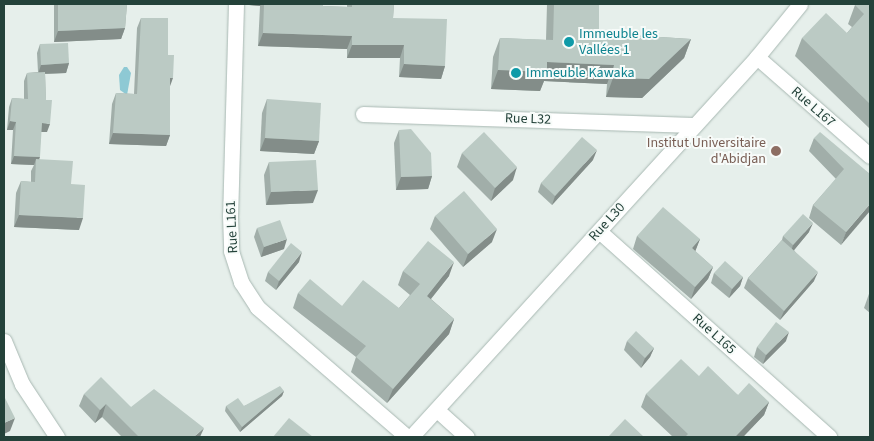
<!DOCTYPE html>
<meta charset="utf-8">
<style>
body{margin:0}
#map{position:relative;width:874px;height:441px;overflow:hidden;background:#e6efeb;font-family:"Source Sans 3",sans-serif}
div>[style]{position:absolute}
.water>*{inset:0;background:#8ec9d4}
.roads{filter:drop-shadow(0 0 1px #a8b8b2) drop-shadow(0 0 1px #a8b8b2)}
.street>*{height:15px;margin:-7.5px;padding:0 7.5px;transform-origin:7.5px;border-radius:7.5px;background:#fff}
.wall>*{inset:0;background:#a1aea9}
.shaded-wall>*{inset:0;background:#838d89}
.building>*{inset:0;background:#bbcac4}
.dots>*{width:14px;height:14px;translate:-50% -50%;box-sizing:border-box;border:2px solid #f7fbf9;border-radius:50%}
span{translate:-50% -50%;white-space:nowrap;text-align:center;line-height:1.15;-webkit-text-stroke:4px #f7fbf9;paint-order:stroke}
.culture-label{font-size:14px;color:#0d838f}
.left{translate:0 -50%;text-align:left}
.street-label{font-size:14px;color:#24423a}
.education-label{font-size:14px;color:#785e54}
.right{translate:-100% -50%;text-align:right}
.frame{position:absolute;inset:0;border:5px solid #24423a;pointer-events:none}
</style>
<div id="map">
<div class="water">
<i style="clip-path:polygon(124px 67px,127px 67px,131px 73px,127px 95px,120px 90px,119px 75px)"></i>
</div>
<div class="roads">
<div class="street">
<i style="left:236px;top:4px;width:211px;rotate:91.6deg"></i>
<i style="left:230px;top:215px;width:36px;rotate:88deg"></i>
<i style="left:231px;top:251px;width:33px;rotate:72deg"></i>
<i style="left:241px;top:282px;width:30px;rotate:57deg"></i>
<i style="left:257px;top:307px;width:198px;rotate:40.9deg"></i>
<i style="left:757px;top:57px;width:150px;rotate:41.2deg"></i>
<i style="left:363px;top:114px;width:330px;rotate:1.9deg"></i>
<i style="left:599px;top:231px;width:309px;rotate:41.8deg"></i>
<i style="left:4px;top:341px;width:47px;rotate:67.3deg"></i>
<i style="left:22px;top:384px;width:64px;rotate:56.6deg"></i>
<i style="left:437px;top:410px;width:40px;rotate:42deg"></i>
<i style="left:411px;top:437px;width:514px;rotate:-47.68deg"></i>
<i style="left:757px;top:57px;width:68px;rotate:-50.9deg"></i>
</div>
</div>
<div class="wall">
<i style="clip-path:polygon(54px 4px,127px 4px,125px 28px,121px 39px,54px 42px)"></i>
<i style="clip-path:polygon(249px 4px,323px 4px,323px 6px,347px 7px,347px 4px,394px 4px,393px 18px,445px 66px,441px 79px,399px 77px,400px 58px,347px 58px,347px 49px,258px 46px,260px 6px,249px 5px)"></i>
<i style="clip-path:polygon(547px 4px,599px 4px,599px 33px,691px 39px,684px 58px,642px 98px,606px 97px,607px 84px,544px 81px,540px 91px,491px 89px,493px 57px,500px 38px,546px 40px)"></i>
<i style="clip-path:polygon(870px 4px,870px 126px,869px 128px,795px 56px,802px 38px,847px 33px,852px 27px,848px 24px,855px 5px)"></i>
<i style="clip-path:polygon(141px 18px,168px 55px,170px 87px,170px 135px,166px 146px,109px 144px,112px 104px,116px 93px,134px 94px,137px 28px)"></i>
<i style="clip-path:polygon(40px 44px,69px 63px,66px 73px,45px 74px,47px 132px,41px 132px,39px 159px,71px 184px,79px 230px,14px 227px,16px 193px,21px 181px,31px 182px,31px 171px,34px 165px,11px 164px,13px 130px,7px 130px,9px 107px,12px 98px,24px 99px,24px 81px,27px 73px,38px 72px,37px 53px)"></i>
<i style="clip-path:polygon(267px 99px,319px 141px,314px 154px,260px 151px,262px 113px)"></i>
<i style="clip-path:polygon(399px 130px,432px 176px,428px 189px,396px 190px,394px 143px)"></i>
<i style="clip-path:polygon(814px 138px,870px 174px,841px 245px,809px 218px,813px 205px,836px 179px,809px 151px)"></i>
<i style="clip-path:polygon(462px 153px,513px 180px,491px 201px,457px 167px)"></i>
<i style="clip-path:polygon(593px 160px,552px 205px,538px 192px,541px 183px)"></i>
<i style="clip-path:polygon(269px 162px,313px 203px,266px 205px,264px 175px)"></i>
<i style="clip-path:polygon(435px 216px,492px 242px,463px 267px,430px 229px)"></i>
<i style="clip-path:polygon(257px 228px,284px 249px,261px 257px,254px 237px)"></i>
<i style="clip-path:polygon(809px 232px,794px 250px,814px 281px,780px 320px,744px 288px,748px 278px,782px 240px,783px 236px)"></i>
<i style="clip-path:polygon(637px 236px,700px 239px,695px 251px,713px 267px,708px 279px,691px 299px,633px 249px)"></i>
<i style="clip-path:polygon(299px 262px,276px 290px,265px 281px,268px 272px)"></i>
<i style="clip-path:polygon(403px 271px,449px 276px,431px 299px,454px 319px,449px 334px,387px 403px,351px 372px,356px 357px,293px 308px,298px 293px,342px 306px,399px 308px,410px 295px,398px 285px)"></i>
<i style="clip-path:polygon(714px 273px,743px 277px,740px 286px,729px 298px,711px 283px)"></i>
<i style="clip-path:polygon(870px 291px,870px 313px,864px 308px)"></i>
<i style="clip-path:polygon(627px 341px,654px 348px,650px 357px,641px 368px,624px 350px)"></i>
<i style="clip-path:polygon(786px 341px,763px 364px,754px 357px,757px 347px)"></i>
<i style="clip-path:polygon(699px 376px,738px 395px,769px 402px,764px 415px,743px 437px,673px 437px,641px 407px,646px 394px)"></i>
<i style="clip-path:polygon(284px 391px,282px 396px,240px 432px,225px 411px,226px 406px,244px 406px)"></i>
<i style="clip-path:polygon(84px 394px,131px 407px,200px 437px,122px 437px,102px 417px,95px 423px,79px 406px)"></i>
</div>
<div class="shaded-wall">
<i style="clip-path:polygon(250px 4px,261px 4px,260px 6px,249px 5px)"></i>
<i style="clip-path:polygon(125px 28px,121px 39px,54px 42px,58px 31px)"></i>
<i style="clip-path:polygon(263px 33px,352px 36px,347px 49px,258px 46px)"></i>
<i style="clip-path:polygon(691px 39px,684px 58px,642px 98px,606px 97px,613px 78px)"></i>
<i style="clip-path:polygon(352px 45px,404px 45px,400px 58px,347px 58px)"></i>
<i style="clip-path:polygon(547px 62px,614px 65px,607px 84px,544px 81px,540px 91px,491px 89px,498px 70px)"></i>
<i style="clip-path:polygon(69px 63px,66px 73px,38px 74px,41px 65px)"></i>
<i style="clip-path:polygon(404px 64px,445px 66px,441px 79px,399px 77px)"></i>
<i style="clip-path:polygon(170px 78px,173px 78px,169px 89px)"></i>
<i style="clip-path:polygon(10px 121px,16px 122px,13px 130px,7px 130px)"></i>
<i style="clip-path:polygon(42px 123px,50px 124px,47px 132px,39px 132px)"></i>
<i style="clip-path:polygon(113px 133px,170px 135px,166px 146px,109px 144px)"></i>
<i style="clip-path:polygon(265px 138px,319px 141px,314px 154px,260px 151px)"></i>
<i style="clip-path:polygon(597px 150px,593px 160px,552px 205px,555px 196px)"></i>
<i style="clip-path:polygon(14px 156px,40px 157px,37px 165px,36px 159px,34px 165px,11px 164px)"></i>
<i style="clip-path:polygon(517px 167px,513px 180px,491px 201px,495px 188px)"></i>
<i style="clip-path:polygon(432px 176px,428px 189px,396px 190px,401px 177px)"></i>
<i style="clip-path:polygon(318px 190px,313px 203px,266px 205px,271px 192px)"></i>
<i style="clip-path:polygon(870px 204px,870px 211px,841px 245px,846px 232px)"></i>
<i style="clip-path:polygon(19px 215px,83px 218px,79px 230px,14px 227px)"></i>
<i style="clip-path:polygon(813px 223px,809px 232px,790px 255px,793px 245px)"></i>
<i style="clip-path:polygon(497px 229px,492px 242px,463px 267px,468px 254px)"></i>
<i style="clip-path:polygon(287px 239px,284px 249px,261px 257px,264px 247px)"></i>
<i style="clip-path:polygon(700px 239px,695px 252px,692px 248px)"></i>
<i style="clip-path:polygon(302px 252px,299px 262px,276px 290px,279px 281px)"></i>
<i style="clip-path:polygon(454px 262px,449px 276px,422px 310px,427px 296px)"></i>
<i style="clip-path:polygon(713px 267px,708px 279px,691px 299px,695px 287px)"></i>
<i style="clip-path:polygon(818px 272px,814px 281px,780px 320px,784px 311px)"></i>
<i style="clip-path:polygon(743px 277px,740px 286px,729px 298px,732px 289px)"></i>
<i style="clip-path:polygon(454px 319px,449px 334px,387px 403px,393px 389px)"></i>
<i style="clip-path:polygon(789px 332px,786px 341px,763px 364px,766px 355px)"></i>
<i style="clip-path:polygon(654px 348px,650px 357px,641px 368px,645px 358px)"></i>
<i style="clip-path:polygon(284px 391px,282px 396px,240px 432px,242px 427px)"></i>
<i style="clip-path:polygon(769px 402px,764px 415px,743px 437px,735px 437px)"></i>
<i style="clip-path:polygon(106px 404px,102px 417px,95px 423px,100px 410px)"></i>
<i style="clip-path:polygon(15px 418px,10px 431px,4px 434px,4px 423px)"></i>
<i style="clip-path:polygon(204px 428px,200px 437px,194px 437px)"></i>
</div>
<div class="building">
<i style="clip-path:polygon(58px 4px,127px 4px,125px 28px,58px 31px)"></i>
<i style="clip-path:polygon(264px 4px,323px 4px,323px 6px,352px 7px,352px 4px,394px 4px,393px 18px,447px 19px,445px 66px,404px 64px,404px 45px,352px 45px,352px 36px,263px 33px)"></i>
<i style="clip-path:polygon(554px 4px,599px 4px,599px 33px,691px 39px,649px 79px,613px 78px,614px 65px,547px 62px,547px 72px,498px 70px,500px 38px,553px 40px)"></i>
<i style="clip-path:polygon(856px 4px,870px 4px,870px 104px,802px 38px,826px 13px,847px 33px,864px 14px,855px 5px)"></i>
<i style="clip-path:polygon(141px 18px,168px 18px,168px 55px,174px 55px,173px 78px,170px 78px,170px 135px,113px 133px,116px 93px,137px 94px)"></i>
<i style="clip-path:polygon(68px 43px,69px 63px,41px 65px,40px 44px)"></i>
<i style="clip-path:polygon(45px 72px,46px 100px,52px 100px,50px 124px,42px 123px,40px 157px,14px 156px,16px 122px,10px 121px,12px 98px,28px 99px,27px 73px)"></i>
<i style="clip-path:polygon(267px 99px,321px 103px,319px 141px,265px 138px)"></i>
<i style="clip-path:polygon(411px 129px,431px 153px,432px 176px,401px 177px,399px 130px)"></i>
<i style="clip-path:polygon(484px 132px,517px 167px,495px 188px,462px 153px)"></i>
<i style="clip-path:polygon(820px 132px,870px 174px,870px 204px,846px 232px,813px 205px,844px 169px,814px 138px)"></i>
<i style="clip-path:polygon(582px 137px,597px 150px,555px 196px,541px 183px)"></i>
<i style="clip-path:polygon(36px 159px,73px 161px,71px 184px,85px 185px,83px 218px,19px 215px,21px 181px,35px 182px)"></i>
<i style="clip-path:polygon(316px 160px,318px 190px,271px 192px,269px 162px)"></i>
<i style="clip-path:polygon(464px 191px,497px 229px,468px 254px,435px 216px)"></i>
<i style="clip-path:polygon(663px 207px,700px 239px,692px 248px,713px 267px,695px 287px,637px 236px)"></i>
<i style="clip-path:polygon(803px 214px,813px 223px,793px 245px,783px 236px)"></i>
<i style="clip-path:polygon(280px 220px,287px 239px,264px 247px,257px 228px)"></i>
<i style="clip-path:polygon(782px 240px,818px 272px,784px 311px,748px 278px)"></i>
<i style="clip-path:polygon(428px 241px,454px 262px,427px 296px,454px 319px,393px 389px,356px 357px,366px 346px,298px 293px,310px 279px,342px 306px,363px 280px,399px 308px,420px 284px,403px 271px)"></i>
<i style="clip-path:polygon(291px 243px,302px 252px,279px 281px,268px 272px)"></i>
<i style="clip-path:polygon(725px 261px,743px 277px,732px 289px,714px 273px)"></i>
<i style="clip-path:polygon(776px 322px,789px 332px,766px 355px,757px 347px)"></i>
<i style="clip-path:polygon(636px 331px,654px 348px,645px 358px,627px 341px)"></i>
<i style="clip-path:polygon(681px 359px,699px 376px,708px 366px,738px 395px,749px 383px,769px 402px,735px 437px,685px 437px,688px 434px,646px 394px)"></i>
<i style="clip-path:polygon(101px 377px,131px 407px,154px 389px,204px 428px,194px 437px,139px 437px,106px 404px,100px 410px,84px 394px)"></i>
<i style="clip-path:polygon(280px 386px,284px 391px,242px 427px,226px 406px,238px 398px,244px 406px)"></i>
<i style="clip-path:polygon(4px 396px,15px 418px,4px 423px)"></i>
<i style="clip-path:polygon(289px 418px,313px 437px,273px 437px)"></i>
<i style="clip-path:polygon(625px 419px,644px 437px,610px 437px,609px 436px)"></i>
</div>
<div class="dots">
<i style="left:569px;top:42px;background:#0f9aa8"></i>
<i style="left:516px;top:73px;background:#0f9aa8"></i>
<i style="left:776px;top:151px;background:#8d6e63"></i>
</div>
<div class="culture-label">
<span class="left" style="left:579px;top:42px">Immeuble les<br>Vallées 1</span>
<span class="left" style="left:526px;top:73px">Immeuble Kawaka</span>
</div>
<div class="street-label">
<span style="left:813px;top:107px;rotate:41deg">Rue L167</span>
<span style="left:528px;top:119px;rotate:2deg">Rue L32</span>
<span style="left:607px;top:222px;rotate:-48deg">Rue L30</span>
<span style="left:232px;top:227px;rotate:-93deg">Rue L161</span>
<span style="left:714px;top:334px;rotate:42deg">Rue L165</span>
</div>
<div class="education-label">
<span class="right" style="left:766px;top:151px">Institut Universitaire<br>d'Abidjan</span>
</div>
<div class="frame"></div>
</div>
